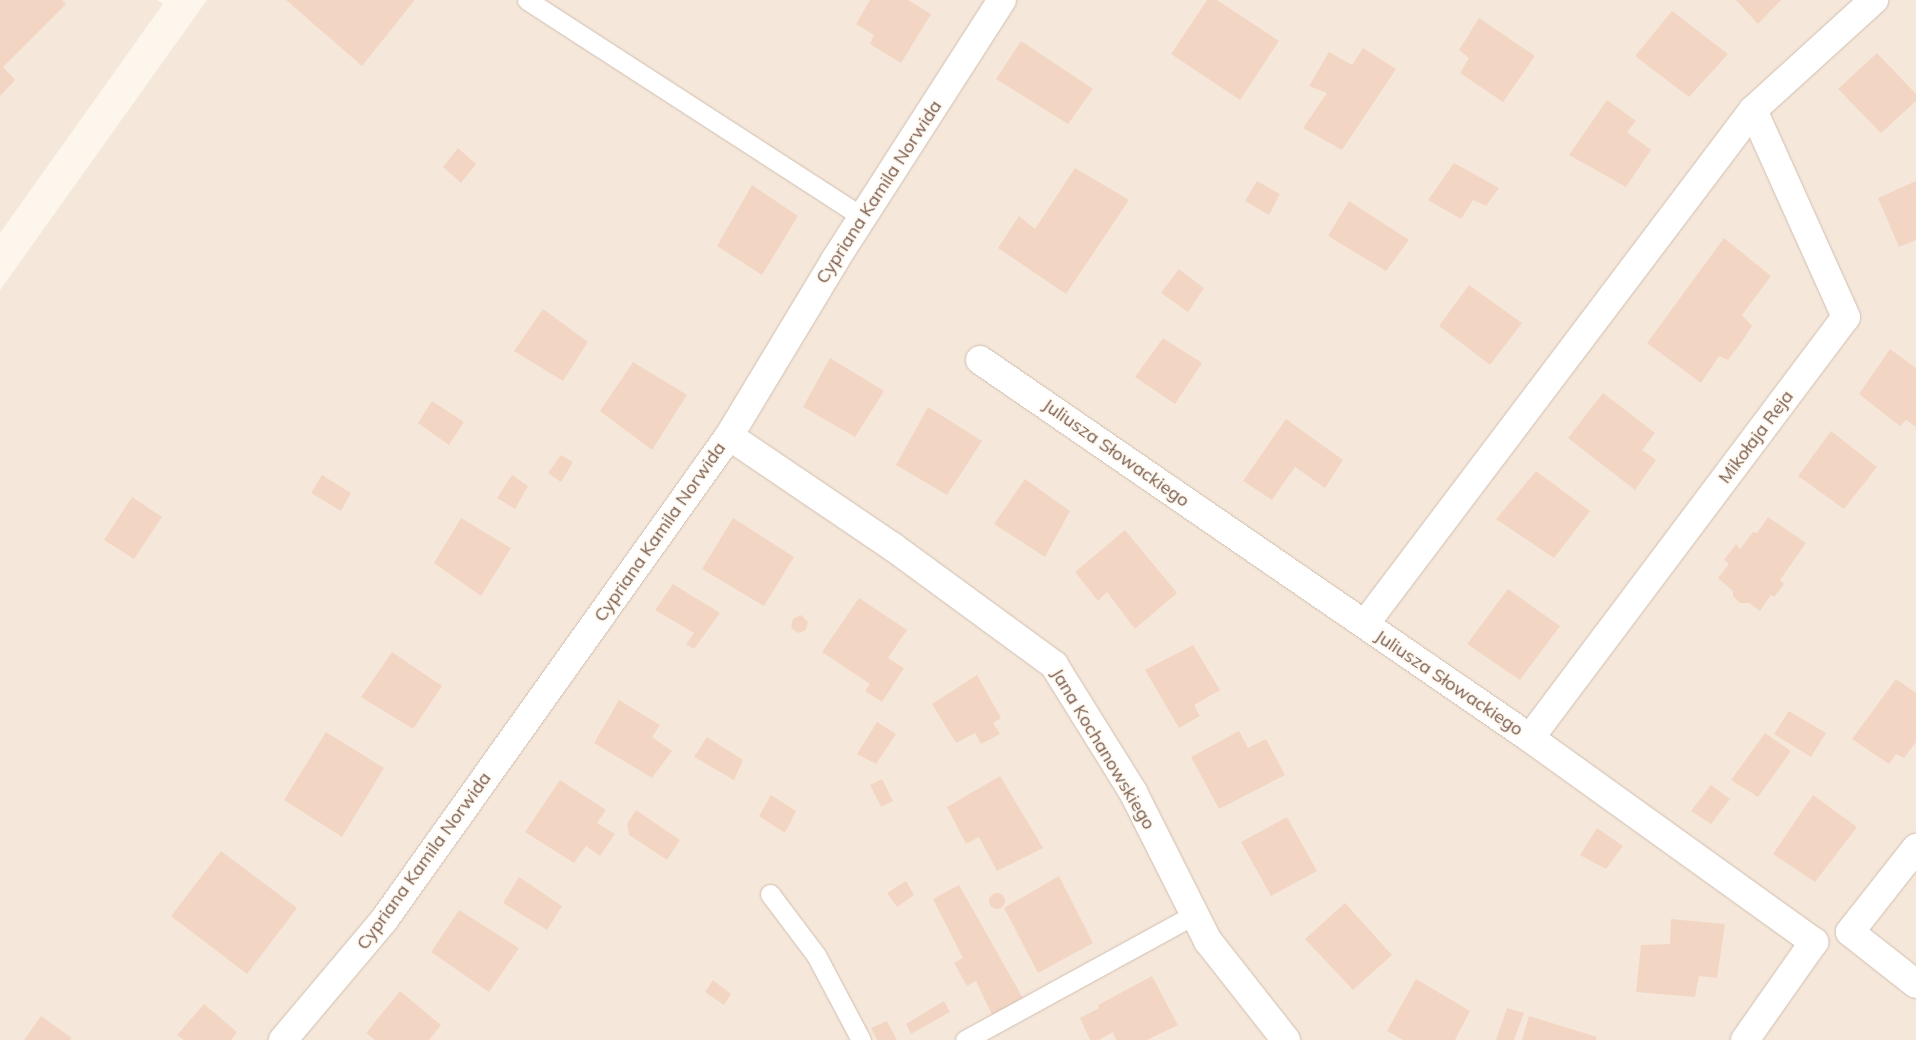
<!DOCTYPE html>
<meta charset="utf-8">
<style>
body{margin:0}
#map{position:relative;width:1916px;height:1040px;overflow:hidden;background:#fdf6ec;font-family:Mulish,sans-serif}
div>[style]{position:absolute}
.residential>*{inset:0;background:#f5e8da}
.building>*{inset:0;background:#f3d5c3}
.round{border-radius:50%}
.roads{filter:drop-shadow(0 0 1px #d1beb0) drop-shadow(0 0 1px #d1beb0)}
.service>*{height:19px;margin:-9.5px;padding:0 9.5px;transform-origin:9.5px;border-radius:9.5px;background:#fff}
.minor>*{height:28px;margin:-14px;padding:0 14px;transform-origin:14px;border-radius:14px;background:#fff}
span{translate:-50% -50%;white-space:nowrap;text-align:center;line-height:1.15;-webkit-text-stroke:4px #fffaf3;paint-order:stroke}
.street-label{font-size:18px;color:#7a5c4d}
</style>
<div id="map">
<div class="residential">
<i style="clip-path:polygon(0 0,157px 0,163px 4px,0 233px)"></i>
<i style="clip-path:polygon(207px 0,1916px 0,1916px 1040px,0 1040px,0 290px)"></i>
</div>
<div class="building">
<i style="clip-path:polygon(0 0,62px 0,66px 4px,3px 67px,15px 80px,0 96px)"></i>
<i style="clip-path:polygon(286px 0,413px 0,414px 1px,362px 66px)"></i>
<i style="clip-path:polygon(870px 0,908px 0,931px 14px,901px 63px,870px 44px,874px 35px,856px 24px)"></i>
<i style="clip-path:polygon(1207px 0,1217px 0,1279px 41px,1240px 100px,1171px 54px)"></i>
<i style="clip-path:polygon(1736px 0,1781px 0,1758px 24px)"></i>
<i style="clip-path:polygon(1672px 11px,1728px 54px,1689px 97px,1635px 56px)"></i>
<i style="clip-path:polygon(1479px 18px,1535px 56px,1503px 102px,1460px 73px,1469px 58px,1459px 50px)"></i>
<i style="clip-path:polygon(1021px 41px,1093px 89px,1068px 124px,996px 79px)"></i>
<i style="clip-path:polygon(1363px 48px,1396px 69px,1342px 150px,1303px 128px,1327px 93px,1309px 86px,1329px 52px,1352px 65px)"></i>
<i style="clip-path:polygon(1877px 53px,1916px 94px,1916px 101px,1881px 133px,1838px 89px)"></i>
<i style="clip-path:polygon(1607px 100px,1636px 121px,1627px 132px,1651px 150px,1626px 187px,1569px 155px)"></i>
<i style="clip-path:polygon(458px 148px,476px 164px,461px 183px,443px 167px)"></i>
<i style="clip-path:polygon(1454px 163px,1499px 188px,1486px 206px,1473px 200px,1461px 219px,1428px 200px)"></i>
<i style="clip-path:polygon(1075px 168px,1129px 200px,1066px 294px,998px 248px,1019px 216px,1035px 229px)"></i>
<i style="clip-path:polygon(1257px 181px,1280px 194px,1269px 215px,1245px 201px)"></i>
<i style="clip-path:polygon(1916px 181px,1916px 240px,1899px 247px,1878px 198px)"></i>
<i style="clip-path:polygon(752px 185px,798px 216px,762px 275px,717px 246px)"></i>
<i style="clip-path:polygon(1349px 201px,1409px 240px,1386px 271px,1328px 236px)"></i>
<i style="clip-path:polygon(1724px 238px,1771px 276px,1742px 315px,1752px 326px,1743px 340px,1728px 360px,1719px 356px,1701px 383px,1647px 343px)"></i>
<i style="clip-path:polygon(1179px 269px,1204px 288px,1188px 312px,1161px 293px)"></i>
<i style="clip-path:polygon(1469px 285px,1522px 323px,1490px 365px,1439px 326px)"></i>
<i style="clip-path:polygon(543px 309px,588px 342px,563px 381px,514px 351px)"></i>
<i style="clip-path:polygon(1163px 338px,1202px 363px,1175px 404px,1135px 377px)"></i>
<i style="clip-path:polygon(1890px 349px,1916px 368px,1916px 427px,1906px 420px,1900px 426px,1859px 394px)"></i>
<i style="clip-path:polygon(830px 358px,884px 391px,855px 437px,803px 407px)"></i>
<i style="clip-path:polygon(633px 362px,687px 395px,652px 450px,600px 411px)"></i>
<i style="clip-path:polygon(1603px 393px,1655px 433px,1642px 450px,1656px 460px,1635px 490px,1568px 438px)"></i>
<i style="clip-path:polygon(432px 401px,464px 422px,449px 445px,418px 423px)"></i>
<i style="clip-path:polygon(928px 407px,982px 441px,947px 495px,896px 465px)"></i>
<i style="clip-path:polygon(1286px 419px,1343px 460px,1325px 488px,1295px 467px,1272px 500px,1243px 481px)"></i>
<i style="clip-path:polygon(1831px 431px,1877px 467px,1844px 509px,1798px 476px)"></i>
<i style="clip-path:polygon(561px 455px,573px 462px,561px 482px,548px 473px)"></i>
<i style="clip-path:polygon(1536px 471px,1590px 511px,1554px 558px,1496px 519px)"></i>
<i style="clip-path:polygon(322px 475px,351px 493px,341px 511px,311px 493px)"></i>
<i style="clip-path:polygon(512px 475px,528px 486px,515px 509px,497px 498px)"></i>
<i style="clip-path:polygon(1025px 479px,1070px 511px,1045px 557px,994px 524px)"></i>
<i style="clip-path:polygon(132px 497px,162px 517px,134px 559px,104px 540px)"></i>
<i style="clip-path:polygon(1768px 517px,1806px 543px,1780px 580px,1784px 584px,1774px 597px,1771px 595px,1760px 611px,1749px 603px,1740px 603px,1733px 596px,1733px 591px,1718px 578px,1729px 564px,1724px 560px,1736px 544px,1740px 549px,1753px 532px,1757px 533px)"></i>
<i style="clip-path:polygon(461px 518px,511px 548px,481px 596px,434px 563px)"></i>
<i style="clip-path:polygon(733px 518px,794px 557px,764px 606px,702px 569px)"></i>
<i style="clip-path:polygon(1125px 530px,1177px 593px,1135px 629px,1107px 592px,1098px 601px,1075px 572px)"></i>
<i style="clip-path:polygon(673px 584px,720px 613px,694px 649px,686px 644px,694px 633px,655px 610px)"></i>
<i style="clip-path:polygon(1508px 589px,1560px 626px,1520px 680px,1467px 644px)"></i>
<i style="clip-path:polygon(859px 598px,907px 630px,888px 658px,904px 668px,882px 702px,865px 691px,870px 684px,822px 652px)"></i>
<i style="clip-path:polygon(801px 615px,808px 622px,806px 630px,798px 633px,791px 628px,793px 619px)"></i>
<i style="clip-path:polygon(1193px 645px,1220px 690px,1194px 705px,1200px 716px,1179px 728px,1145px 670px)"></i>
<i style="clip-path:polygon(392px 652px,442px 686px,413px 729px,361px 697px)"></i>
<i style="clip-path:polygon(977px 675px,1001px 718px,993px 723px,1000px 734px,981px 744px,975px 733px,956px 743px,932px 704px)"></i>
<i style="clip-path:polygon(1896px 679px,1916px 693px,1916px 742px,1904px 758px,1896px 754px,1889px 764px,1852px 739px)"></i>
<i style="clip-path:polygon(619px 700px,660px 725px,652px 737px,672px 751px,652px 778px,594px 743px)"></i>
<i style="clip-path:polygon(1789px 711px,1826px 733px,1811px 757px,1774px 734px)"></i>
<i style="clip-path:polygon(877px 722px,896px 734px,876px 764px,857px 754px)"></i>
<i style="clip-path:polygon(1239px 731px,1248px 748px,1266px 739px,1285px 775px,1219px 809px,1191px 757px)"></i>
<i style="clip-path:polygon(326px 732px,384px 768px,342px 837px,284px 800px)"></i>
<i style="clip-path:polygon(1765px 733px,1791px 751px,1758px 797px,1731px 780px)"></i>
<i style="clip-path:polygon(707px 737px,743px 760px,734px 780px,694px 757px)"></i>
<i style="clip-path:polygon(1000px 776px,1043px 848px,997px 871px,979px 837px,966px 844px,947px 807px)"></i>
<i style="clip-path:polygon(882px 779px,893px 801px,881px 807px,870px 785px)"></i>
<i style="clip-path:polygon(560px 780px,606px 810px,597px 823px,615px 834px,600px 856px,586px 846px,574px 863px,525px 832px)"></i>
<i style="clip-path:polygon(1711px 785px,1730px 799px,1711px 824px,1691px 811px)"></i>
<i style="clip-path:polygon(771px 795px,796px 811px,785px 833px,759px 816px)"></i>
<i style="clip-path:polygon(1813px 795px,1857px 827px,1815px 882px,1773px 854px)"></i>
<i style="clip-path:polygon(636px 810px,680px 840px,667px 860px,629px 835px,627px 824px)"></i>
<i style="clip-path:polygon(1287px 817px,1317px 871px,1271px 896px,1241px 842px)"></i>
<i style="clip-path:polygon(1597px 828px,1623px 846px,1606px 869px,1580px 855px)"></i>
<i style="clip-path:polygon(221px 851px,297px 908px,247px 974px,171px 916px)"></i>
<i style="clip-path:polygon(1059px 876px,1093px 943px,1038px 973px,1004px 908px)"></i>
<i style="clip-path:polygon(519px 877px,562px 906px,547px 930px,503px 903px)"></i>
<i style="clip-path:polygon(906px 881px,914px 895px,897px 907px,887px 893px)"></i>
<i style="clip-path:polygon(959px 885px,1025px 1002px,994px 1019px,976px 981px,967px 986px,954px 963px,963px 958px,933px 899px)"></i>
<i class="round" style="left:989px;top:893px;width:16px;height:16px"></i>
<i style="clip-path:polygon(1345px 903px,1392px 955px,1353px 990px,1305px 939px)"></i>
<i style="clip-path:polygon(459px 910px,519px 948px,489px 992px,431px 952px)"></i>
<i style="clip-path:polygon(1671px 919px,1725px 924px,1717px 978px,1699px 976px,1695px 997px,1636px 992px,1641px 945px,1670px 944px)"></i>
<i style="clip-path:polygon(1152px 976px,1178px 1025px,1147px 1040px,1116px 1040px,1113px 1032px,1099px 1040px,1090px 1040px,1080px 1018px,1099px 1008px,1098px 1005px)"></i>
<i style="clip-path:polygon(1416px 979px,1470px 1011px,1455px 1040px,1403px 1040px,1387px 1031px)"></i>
<i style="clip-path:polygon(713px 980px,731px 994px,724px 1005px,705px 992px)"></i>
<i style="clip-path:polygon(400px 991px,441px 1025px,429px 1040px,375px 1040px,366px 1033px)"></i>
<i style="clip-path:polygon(944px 1001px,950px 1012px,911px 1034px,906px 1024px)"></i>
<i style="clip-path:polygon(204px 1004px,237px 1032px,231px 1040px,184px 1040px,177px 1035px)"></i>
<i style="clip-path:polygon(1507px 1008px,1524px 1013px,1514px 1040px,1496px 1040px)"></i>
<i style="clip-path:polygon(41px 1016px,72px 1038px,70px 1040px,24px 1040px)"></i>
<i style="clip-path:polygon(1529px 1016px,1597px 1037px,1596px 1040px,1522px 1040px)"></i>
<i style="clip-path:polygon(887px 1021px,897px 1040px,877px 1040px,871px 1028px)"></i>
</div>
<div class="roads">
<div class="service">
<i style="left:527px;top:0;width:399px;rotate:32.9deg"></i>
<i style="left:770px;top:894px;width:76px;rotate:53deg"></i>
<i style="left:816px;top:955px;width:96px;rotate:62.1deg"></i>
<i style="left:965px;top:1040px;width:262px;rotate:-28.7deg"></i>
</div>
<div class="minor">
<i style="left:980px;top:360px;width:667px;rotate:34.5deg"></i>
<i style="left:1530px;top:738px;width:350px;rotate:35.7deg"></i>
<i style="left:729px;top:436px;width:198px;rotate:34.1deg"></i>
<i style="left:893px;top:547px;width:200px;rotate:36.2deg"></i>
<i style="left:1054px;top:665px;width:150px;rotate:58.1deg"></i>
<i style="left:1133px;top:792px;width:167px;rotate:63.3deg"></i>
<i style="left:1208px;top:941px;width:126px;rotate:51.8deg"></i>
<i style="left:1365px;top:624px;width:644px;rotate:-52.95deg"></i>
<i style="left:1753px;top:110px;width:164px;rotate:-42.3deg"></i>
<i style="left:1530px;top:738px;width:526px;rotate:-53.11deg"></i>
<i style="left:1846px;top:317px;width:227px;rotate:-114.2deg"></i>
<i style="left:1850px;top:932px;width:107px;rotate:-51.8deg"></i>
<i style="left:1850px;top:932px;width:84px;rotate:38.2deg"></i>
<i style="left:283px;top:1040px;width:157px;rotate:-49.9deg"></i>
<i style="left:384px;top:920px;width:594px;rotate:-54.52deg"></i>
<i style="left:729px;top:436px;width:205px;rotate:-58.9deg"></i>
<i style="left:835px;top:260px;width:309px;rotate:-57.3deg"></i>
<i style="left:1745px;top:1040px;width:120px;rotate:-54.9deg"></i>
</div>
</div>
<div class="street-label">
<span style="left:879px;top:192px;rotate:-57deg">Cypriana Kamila Norwida</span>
<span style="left:1756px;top:437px;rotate:-53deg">Mikołaja Reja</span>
<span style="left:1116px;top:453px;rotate:35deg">Juliusza Słowackiego</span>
<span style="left:660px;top:532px;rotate:-55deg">Cypriana Kamila Norwida</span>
<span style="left:1449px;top:683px;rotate:34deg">Juliusza Słowackiego</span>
<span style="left:1103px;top:749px;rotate:59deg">Jana Kochanowskiego</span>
<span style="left:424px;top:861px;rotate:-54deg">Cypriana Kamila Norwida</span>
</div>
</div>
